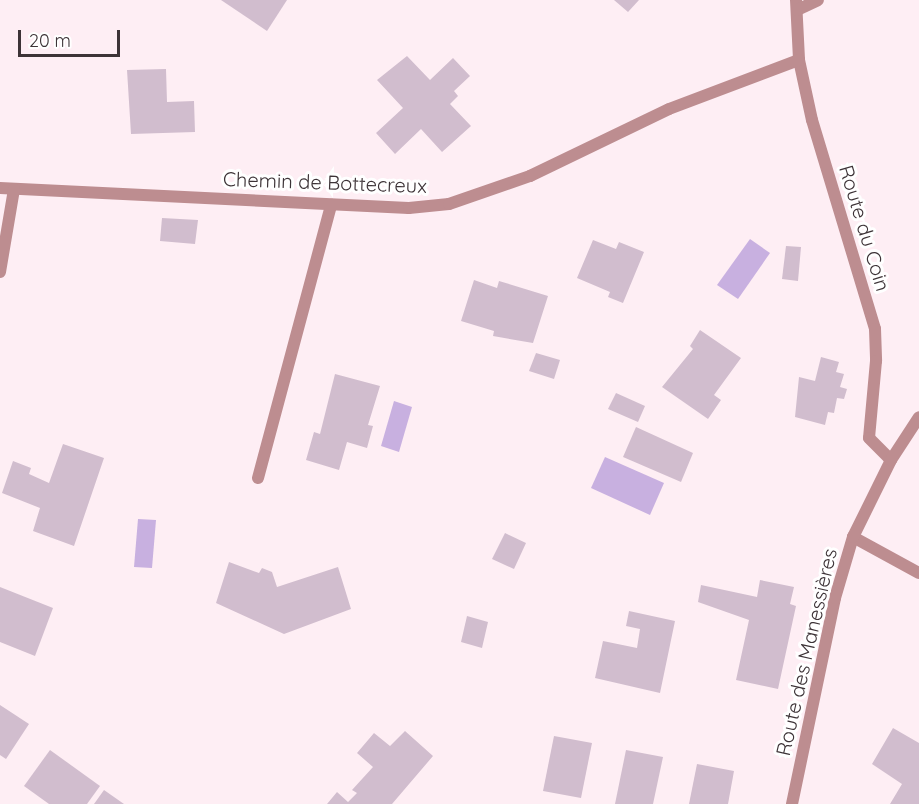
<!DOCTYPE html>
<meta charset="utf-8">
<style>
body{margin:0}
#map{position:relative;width:919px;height:804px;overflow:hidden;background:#feeef4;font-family:Quicksand,sans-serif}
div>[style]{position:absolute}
.water>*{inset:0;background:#c8b0e0}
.building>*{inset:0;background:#d1bdce}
.service>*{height:12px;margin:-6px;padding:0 6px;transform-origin:6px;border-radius:6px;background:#bd8d90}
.minor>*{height:12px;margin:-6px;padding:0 6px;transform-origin:6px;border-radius:6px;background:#bd8d90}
span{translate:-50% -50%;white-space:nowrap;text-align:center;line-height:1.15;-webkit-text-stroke:6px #fff;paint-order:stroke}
.street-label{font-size:20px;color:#3d3337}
.scale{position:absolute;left:18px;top:30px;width:102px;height:27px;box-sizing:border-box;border:3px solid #3d3337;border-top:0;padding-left:8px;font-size:18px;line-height:21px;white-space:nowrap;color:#3d3337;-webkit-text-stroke:4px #fff;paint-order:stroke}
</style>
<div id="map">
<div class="water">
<i style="clip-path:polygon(750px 239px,770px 253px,738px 299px,717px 285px)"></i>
<i style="clip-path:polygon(394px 401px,412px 407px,399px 452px,381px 446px)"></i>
<i style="clip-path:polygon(605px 457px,664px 483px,650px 515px,591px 488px)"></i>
<i style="clip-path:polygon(138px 519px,156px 520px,152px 568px,134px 567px)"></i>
</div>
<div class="building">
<i style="clip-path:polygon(221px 0,287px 0,267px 31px)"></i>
<i style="clip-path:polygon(614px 0,639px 0,628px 12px)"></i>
<i style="clip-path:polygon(407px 56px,430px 80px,453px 58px,470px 76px,454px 91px,458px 96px,450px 104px,471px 126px,442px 152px,421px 129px,395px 154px,376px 133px,403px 108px,377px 80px)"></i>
<i style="clip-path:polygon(166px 69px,167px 102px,194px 101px,195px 132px,131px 134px,127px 70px)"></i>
<i style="clip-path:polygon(162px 218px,198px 220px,195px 244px,160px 241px)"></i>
<i style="clip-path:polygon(593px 240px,616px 249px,619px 242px,644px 252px,623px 303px,608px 297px,610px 292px,577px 278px)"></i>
<i style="clip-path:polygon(786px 246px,801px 247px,798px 281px,782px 279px)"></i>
<i style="clip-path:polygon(474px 280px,497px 288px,499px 281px,548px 296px,533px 343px,493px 336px,494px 331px,461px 321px)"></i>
<i style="clip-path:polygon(700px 330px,741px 358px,714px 395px,721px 400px,708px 419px,662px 387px,693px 349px,690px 346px)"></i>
<i style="clip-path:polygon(536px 353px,560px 360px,554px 379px,529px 371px)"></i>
<i style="clip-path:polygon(821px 357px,839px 362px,836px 372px,844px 374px,840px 387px,847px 389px,844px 399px,837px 398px,834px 413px,828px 412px,825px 425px,795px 417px,799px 377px,815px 381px)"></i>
<i style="clip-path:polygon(335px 374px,380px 386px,368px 425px,373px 426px,367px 448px,347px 442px,339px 470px,306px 460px,314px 432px,320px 434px)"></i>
<i style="clip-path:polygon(616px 393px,645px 406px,638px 422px,608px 409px)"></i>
<i style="clip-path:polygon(636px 427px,693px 453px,681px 482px,623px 457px)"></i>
<i style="clip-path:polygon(63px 444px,104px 458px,74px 546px,33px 531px,40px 508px,2px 493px,13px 461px,31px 468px,29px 474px,49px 483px)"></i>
<i style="clip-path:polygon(505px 533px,526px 543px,514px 569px,492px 559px)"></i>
<i style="clip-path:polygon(229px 562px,259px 573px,262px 568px,272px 572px,277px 587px,338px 567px,351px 609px,284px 634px,216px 603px)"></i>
<i style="clip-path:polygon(760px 580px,794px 587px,790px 604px,796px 606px,778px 689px,736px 680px,749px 620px,698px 602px,701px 585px,757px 597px)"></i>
<i style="clip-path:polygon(0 587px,53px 608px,35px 656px,0 642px)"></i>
<i style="clip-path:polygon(629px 611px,675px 621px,660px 693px,595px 678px,603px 641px,637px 648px,640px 629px,626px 626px)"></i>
<i style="clip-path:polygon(467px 616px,488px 622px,482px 648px,461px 642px)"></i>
<i style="clip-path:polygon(0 705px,29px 724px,6px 759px,0 755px)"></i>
<i style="clip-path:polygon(893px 728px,919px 743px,919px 804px,890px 804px,902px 784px,872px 764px)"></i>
<i style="clip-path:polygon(405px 731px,433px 756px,392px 804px,327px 804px,337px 792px,348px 802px,357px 793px,352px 790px,373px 767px,357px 753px,374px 733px,390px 746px)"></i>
<i style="clip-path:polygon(554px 736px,592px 743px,581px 798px,543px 791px)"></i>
<i style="clip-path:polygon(50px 750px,100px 786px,87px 804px,49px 804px,24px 786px)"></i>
<i style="clip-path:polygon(626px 750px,663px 757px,653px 804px,615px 804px)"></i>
<i style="clip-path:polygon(697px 764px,734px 771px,728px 804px,689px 804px)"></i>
<i style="clip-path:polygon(104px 790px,124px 804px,94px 804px)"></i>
</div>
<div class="service">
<i style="left:258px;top:478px;width:283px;rotate:-75deg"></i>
<i style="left:853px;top:537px;width:75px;rotate:28.6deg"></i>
</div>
<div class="minor">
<i style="left:796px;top:0;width:60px;rotate:87.1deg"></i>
<i style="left:799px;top:60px;width:61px;rotate:77.8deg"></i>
<i style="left:812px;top:120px;width:218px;rotate:73.2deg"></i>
<i style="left:875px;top:329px;width:32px;rotate:88deg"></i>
<i style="left:876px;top:361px;width:77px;rotate:95.2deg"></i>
<i style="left:869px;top:438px;width:31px;rotate:45deg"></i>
<i style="left:797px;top:10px;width:23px;rotate:-25deg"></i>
<i style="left:0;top:188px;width:409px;rotate:2.8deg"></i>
<i style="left:409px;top:208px;width:40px;rotate:-5.7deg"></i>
<i style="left:449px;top:204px;width:86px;rotate:-19.1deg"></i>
<i style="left:530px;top:176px;width:154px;rotate:-25.7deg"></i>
<i style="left:669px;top:109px;width:139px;rotate:-20.7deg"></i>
<i style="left:0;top:272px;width:84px;rotate:-80.4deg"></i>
<i style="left:792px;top:804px;width:210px;rotate:-78.2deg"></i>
<i style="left:835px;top:598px;width:64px;rotate:-73.6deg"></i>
<i style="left:853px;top:537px;width:86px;rotate:-63.7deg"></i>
<i style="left:891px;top:460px;width:51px;rotate:-56.9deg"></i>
</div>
<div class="street-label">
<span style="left:325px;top:182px;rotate:2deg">Chemin de Bottecreux</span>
<span style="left:865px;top:228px;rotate:73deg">Route du Coin</span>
<span style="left:806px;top:652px;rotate:-77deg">Route des Manessières</span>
</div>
<div class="scale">20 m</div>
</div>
